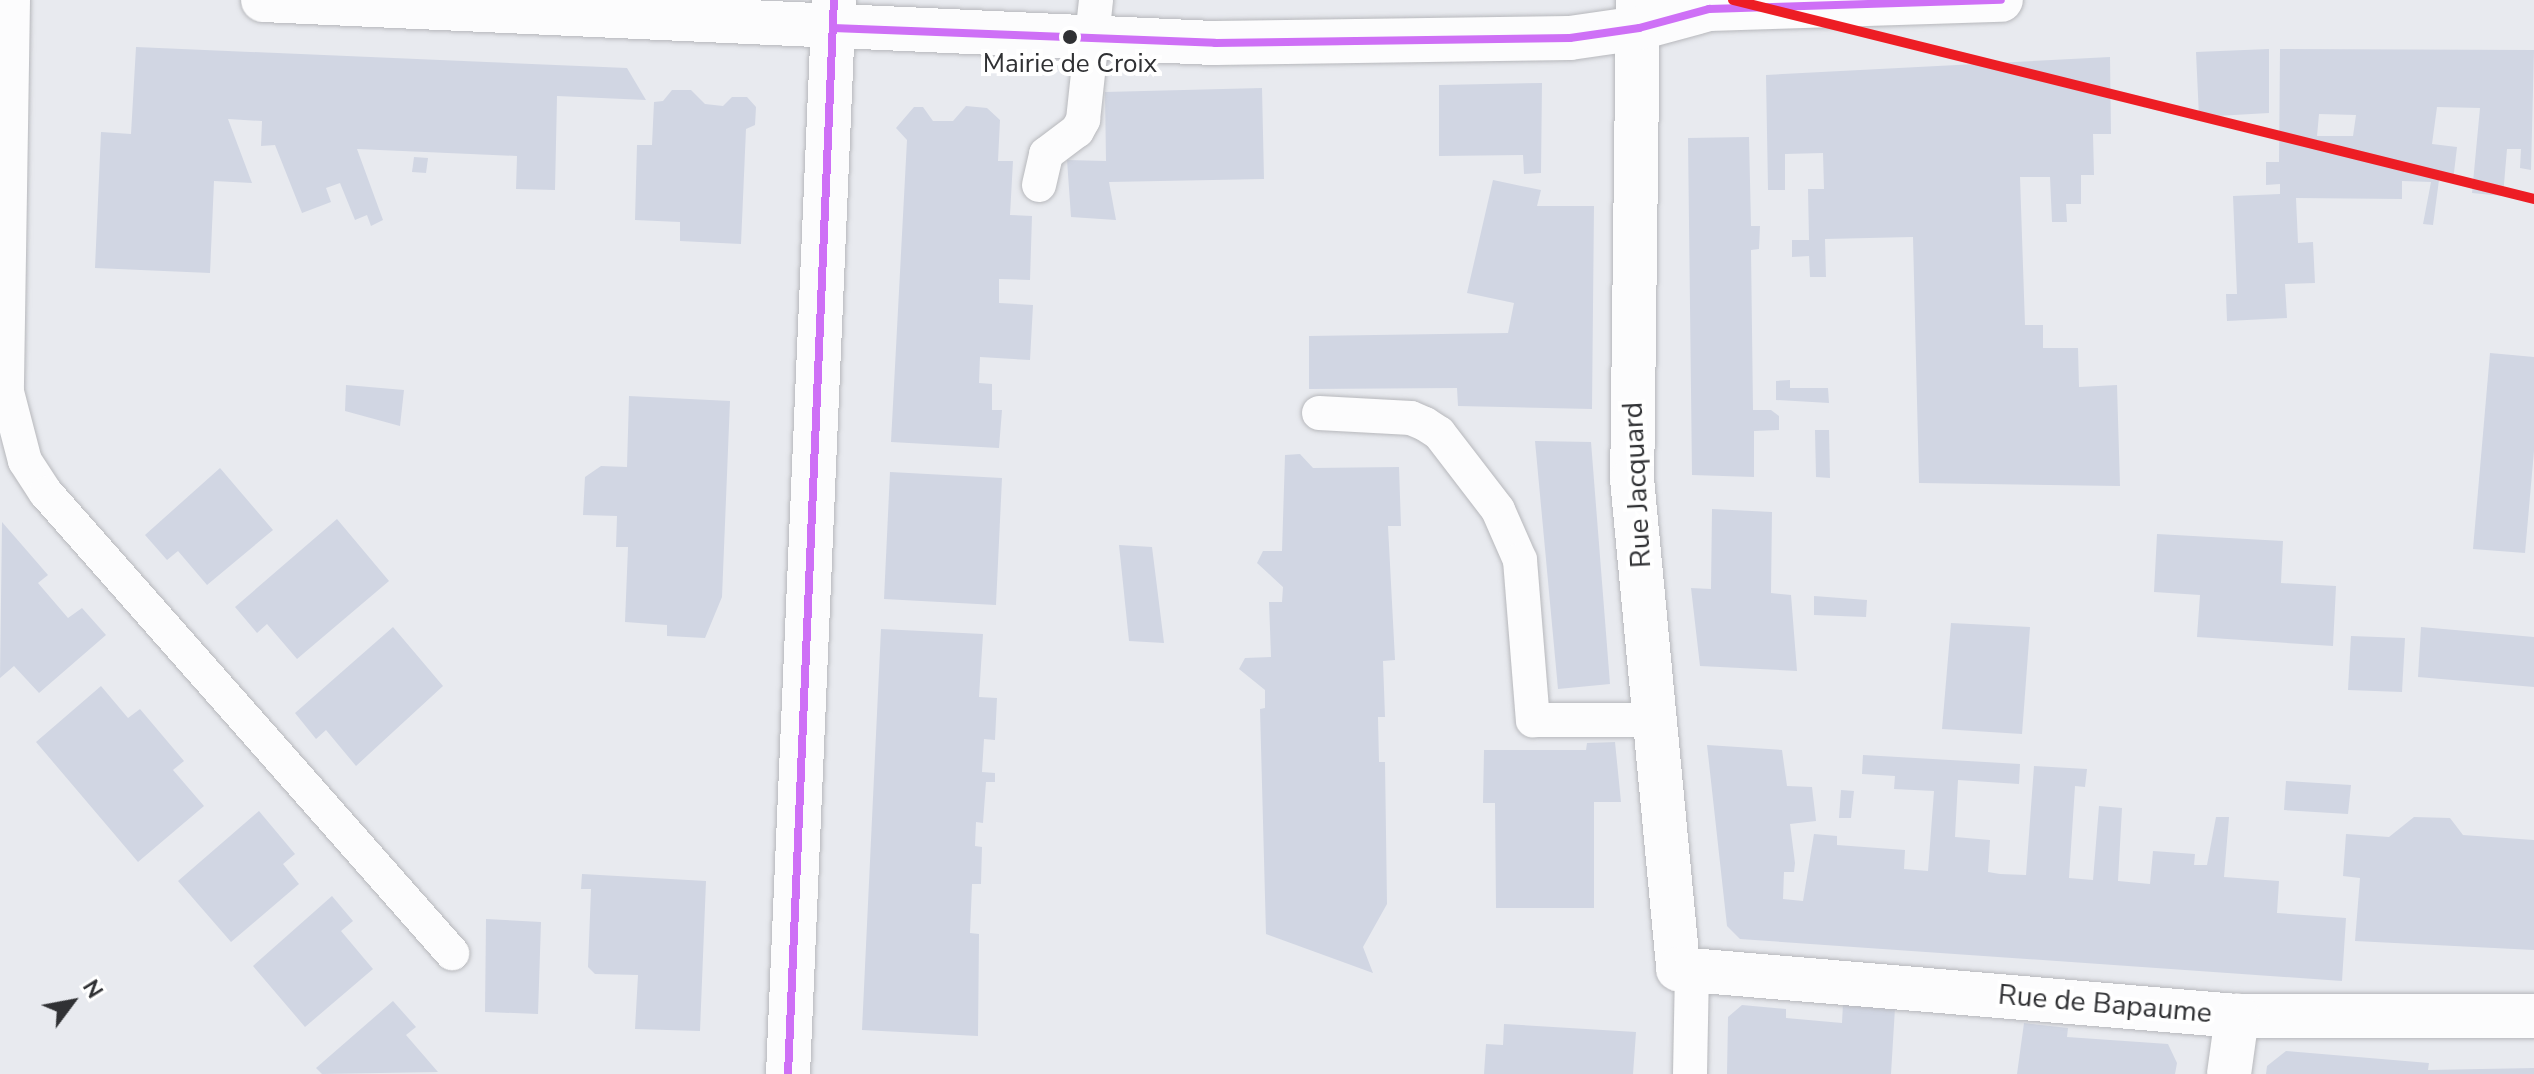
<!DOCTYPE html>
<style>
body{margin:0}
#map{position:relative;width:2534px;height:1074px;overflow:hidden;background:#e8eaef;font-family:"Nunito Sans",sans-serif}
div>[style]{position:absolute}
.building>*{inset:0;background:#d1d6e3}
.roads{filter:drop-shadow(0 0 2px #b7b8bc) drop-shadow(0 0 2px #b7b8bc)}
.service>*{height:34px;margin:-17px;padding:0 17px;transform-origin:17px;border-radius:17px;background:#fcfcfd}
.minor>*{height:44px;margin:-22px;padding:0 22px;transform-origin:22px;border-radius:22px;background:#fcfcfd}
.tertiary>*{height:44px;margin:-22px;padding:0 22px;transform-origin:22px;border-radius:22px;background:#fcfcfd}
.secondary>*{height:44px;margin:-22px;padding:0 22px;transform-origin:22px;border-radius:22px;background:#fcfcfd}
.bus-1>*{height:8px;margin:-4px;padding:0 4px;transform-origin:4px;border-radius:4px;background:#ce70f6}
.metro-1>*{height:10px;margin:-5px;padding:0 5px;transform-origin:5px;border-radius:5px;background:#ed1d24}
.dots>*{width:22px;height:22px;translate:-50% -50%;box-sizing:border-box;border:4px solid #fff;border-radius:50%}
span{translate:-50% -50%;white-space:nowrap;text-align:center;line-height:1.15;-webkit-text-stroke:8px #fff;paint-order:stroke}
.bus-label{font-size:26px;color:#303134}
.street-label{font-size:28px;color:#303134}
.north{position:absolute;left:32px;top:962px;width:80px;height:80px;-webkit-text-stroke:6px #fff;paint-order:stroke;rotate:58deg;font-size:22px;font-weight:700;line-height:32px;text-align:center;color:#303134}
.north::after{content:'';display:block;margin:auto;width:28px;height:36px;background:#303134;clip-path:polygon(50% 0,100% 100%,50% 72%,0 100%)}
</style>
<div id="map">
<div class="building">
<i style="clip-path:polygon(136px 47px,627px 68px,646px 100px,557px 96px,555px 190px,516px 189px,517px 156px,357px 149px,383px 220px,371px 226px,367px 215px,355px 220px,340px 183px,326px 188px,331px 202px,302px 213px,275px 145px,261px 146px,262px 121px,228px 119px,252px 183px,214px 181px,210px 273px,95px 268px,101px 132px,131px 134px)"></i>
<i style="clip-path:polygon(2269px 49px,2269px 113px,2199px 117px,2196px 52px)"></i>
<i style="clip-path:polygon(evenodd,2280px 49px,2534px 50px,2531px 170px,2520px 168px,2521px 149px,2507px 149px,2503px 196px,2472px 193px,2480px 108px,2437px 107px,2432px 144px,2457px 147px,2453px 181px,2439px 180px,2433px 225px,2423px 224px,2431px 182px,2402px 181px,2402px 199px,2296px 198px,2298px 243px,2313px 242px,2315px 283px,2285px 284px,2287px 318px,2227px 321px,2226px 294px,2237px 294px,2233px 196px,2280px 194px,2280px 184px,2266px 185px,2266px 162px,2279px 162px,2280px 49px,2319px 114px,2356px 115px,2353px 136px,2317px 136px,2319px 114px)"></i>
<i style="clip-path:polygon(2110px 57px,2111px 134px,2093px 134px,2094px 175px,2081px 175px,2081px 204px,2066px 204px,2067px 222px,2052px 222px,2050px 177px,2020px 177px,2025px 325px,2043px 325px,2043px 348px,2078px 348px,2079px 387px,2117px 385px,2120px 486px,1919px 483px,1913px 237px,1825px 239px,1826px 277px,1810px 277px,1809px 256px,1792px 257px,1792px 240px,1809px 240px,1808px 189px,1824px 189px,1823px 153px,1785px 154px,1785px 190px,1768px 190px,1766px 75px)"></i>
<i style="clip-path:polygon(1542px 83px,1541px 173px,1524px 174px,1523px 155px,1439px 156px,1439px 85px)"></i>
<i style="clip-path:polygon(1262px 88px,1264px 179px,1109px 182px,1116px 220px,1071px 217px,1067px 160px,1106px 161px,1105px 92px)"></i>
<i style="clip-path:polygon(672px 90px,691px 90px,705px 104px,723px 106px,732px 97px,747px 97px,756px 107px,755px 125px,746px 129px,741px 244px,680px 241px,680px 222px,635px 220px,637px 145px,652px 145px,654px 102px,663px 101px)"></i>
<i style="clip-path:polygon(966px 106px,987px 108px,1000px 120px,998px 161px,1013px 161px,1010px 215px,1032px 216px,1030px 280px,999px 279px,999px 303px,1033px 305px,1030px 360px,980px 357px,979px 383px,992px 384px,992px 410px,1002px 410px,999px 448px,891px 442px,907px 140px,896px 128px,914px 107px,923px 107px,933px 121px,953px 121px)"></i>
<i style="clip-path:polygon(1749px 137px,1751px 226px,1760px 226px,1759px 249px,1751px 250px,1753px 410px,1771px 410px,1779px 416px,1779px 430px,1754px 431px,1754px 477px,1692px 475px,1688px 138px)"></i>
<i style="clip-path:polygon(414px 157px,428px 158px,426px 173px,412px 172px)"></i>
<i style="clip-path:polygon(1493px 180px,1541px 190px,1537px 206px,1594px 206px,1592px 409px,1458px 406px,1457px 388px,1309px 389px,1309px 336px,1508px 333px,1514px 303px,1467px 293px)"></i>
<i style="clip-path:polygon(2490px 353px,2534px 357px,2534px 451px,2525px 553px,2473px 549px)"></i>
<i style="clip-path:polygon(1790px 380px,1790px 388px,1828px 388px,1829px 403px,1776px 400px,1776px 381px)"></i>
<i style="clip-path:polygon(346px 385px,404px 390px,400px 426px,345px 411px)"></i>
<i style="clip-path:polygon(629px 396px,730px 401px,722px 597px,705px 638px,667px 636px,667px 625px,625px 622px,628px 547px,616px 547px,617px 516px,583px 515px,585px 477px,601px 466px,627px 467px)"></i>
<i style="clip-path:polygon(1815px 430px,1829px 430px,1830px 478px,1816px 477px)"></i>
<i style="clip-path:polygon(1535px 441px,1591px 442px,1610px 684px,1558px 689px)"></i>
<i style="clip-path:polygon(1300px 454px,1313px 468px,1399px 467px,1401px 526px,1388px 526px,1395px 660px,1383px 661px,1385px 717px,1378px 717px,1379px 762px,1385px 762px,1387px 904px,1363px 947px,1373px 973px,1266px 934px,1260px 709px,1265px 708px,1265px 690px,1239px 669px,1245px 658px,1271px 657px,1269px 602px,1282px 602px,1283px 587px,1257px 563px,1263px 551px,1282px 551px,1285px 455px)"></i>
<i style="clip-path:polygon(220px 468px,273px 530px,207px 585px,178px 551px,167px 560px,145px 535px)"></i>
<i style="clip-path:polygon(890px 472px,1002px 478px,996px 605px,884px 599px)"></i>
<i style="clip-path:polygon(1712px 509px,1772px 512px,1771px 593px,1791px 595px,1797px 671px,1700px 666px,1691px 588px,1711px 589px)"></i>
<i style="clip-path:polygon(337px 519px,389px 581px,297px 659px,267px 624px,257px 633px,235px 607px)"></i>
<i style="clip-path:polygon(2px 522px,48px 575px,38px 583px,68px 618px,82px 608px,106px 635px,39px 693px,14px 666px,0 678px)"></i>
<i style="clip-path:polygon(2157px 534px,2283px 541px,2281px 583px,2336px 586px,2333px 646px,2197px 637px,2200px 595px,2154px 592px)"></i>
<i style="clip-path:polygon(1119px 545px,1152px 547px,1164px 643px,1129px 641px)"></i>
<i style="clip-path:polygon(1814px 596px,1867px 600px,1866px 617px,1814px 615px)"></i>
<i style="clip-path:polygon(1951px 623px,2030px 627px,2022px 734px,1942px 729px)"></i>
<i style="clip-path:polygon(393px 627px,443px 686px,356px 766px,326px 730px,316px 739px,295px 713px)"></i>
<i style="clip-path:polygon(2421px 627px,2534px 637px,2534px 687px,2418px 677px)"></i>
<i style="clip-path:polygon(881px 629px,983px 634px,979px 697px,997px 698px,995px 740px,984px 739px,982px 772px,995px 773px,995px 782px,986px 782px,983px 823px,976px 822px,975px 846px,982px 847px,981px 884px,972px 884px,970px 933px,979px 934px,978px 1036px,862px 1030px)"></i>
<i style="clip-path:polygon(2351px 636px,2405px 638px,2402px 692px,2348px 690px)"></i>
<i style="clip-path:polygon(101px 686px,128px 718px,140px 709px,184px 761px,173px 770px,204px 806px,138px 862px,36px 742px)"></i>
<i style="clip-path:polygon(1615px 742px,1621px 802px,1594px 802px,1594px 908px,1496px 908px,1495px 803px,1483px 803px,1484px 750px,1586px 750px,1587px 743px)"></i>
<i style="clip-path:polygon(1707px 745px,1782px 750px,1787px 786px,1812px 787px,1816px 821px,1790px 824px,1795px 863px,1794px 872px,1784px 872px,1783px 899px,1803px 901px,1814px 834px,1837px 836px,1837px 845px,1905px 850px,1904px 869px,1928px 871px,1934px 791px,1894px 789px,1895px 776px,1862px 774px,1863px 755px,2020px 764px,2019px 784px,1958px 780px,1955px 837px,1990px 840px,1988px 872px,2000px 874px,2026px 875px,2034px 766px,2087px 769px,2085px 787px,2075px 786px,2069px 878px,2093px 880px,2099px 806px,2122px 808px,2118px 881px,2150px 884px,2153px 851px,2195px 854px,2194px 865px,2207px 865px,2216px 817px,2229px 817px,2224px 877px,2279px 881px,2277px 913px,2346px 918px,2342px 981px,1740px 939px,1727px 926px)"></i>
<i style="clip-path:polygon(2286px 781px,2351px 785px,2348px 814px,2284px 810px)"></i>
<i style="clip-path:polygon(1841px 790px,1854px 791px,1851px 818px,1839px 818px)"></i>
<i style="clip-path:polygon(259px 811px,295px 854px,283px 864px,299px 884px,231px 942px,178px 881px)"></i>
<i style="clip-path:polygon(2414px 817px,2450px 818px,2463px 835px,2534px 840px,2534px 950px,2355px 941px,2360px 878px,2343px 876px,2346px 834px,2389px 837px)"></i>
<i style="clip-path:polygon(582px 874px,706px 881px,700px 1031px,635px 1029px,638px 975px,595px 974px,588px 967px,591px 889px,581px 889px)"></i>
<i style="clip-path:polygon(332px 896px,353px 921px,341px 931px,373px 969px,305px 1027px,253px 966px)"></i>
<i style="clip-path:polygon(486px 919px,541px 922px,538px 1014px,485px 1012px)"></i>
<i style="clip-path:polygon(393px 1001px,416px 1027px,406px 1035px,438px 1072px,322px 1074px,316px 1068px)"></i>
<i style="clip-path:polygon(1843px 1003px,1895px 1008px,1891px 1074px,1727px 1074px,1728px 1017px,1742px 1005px,1786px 1009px,1786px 1018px,1842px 1023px)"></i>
<i style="clip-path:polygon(2024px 1023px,2068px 1028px,2067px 1037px,2168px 1044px,2177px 1063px,2175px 1074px,2017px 1074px)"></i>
<i style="clip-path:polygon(1504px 1024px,1636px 1032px,1633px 1074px,1484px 1074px,1486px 1044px,1503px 1045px)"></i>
<i style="clip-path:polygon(2286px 1051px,2429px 1063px,2428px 1070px,2534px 1068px,2534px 1074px,2266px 1074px,2267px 1066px)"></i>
</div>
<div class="roads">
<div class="service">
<i style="left:13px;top:0;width:392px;rotate:90.9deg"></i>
<i style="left:7px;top:392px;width:71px;rotate:75.4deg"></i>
<i style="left:25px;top:461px;width:38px;rotate:57deg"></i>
<i style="left:46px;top:493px;width:614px;rotate:48.57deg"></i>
<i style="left:1039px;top:185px;width:32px;rotate:-77deg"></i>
<i style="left:1046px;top:154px;width:39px;rotate:-37deg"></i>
<i style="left:1077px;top:131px;width:13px;rotate:-61deg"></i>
<i style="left:1083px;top:120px;width:121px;rotate:-83.8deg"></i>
<i style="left:1319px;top:413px;width:92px;rotate:3.1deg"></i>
<i style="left:1411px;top:418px;width:15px;rotate:23deg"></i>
<i style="left:1425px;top:424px;width:17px;rotate:33deg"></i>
<i style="left:1439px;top:433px;width:97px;rotate:52.5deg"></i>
<i style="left:1498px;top:510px;width:55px;rotate:66.3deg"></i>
<i style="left:1520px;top:560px;width:161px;rotate:85.4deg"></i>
<i style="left:1533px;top:720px;width:122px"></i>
<i style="left:1690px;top:1074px;width:105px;rotate:-88.9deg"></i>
</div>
<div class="minor">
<i style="left:1638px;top:0;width:479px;rotate:90.7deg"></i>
<i style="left:1632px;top:479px;width:492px;rotate:84.6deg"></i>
<i style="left:1678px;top:969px;width:561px;rotate:4.81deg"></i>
<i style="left:2237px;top:1016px;width:297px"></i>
<i style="left:2229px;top:1074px;width:59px;rotate:-82.1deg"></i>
</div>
<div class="tertiary">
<i style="left:788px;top:1074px;width:1075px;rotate:-87.55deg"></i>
</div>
<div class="secondary">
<i style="left:263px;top:0;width:953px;rotate:2.59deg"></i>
<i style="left:1215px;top:43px;width:355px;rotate:-0.8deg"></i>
<i style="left:1570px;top:38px;width:70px;rotate:-8.2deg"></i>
<i style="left:1639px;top:28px;width:73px;rotate:-15.2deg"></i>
<i style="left:1709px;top:9px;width:292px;rotate:-1.8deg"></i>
</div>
</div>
<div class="bus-1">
<i style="left:833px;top:28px;width:382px;rotate:2.2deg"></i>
<i style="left:1215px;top:43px;width:355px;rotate:-0.8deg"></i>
<i style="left:1570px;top:38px;width:70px;rotate:-8.2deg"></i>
<i style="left:1639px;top:28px;width:73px;rotate:-15.2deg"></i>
<i style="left:1709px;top:9px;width:292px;rotate:-1.8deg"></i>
<i style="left:788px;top:1074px;width:1075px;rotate:-87.55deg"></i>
</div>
<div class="metro-1">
<i style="left:1733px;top:0;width:825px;rotate:13.95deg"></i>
</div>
<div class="dots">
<i style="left:1070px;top:37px;background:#303134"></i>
</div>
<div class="bus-label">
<span style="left:1070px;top:64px">Mairie de Croix</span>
</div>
<div class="street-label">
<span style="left:1637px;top:485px;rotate:-93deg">Rue Jacquard</span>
<span style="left:2105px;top:1004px;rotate:5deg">Rue de Bapaume</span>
</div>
<div class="north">N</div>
</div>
